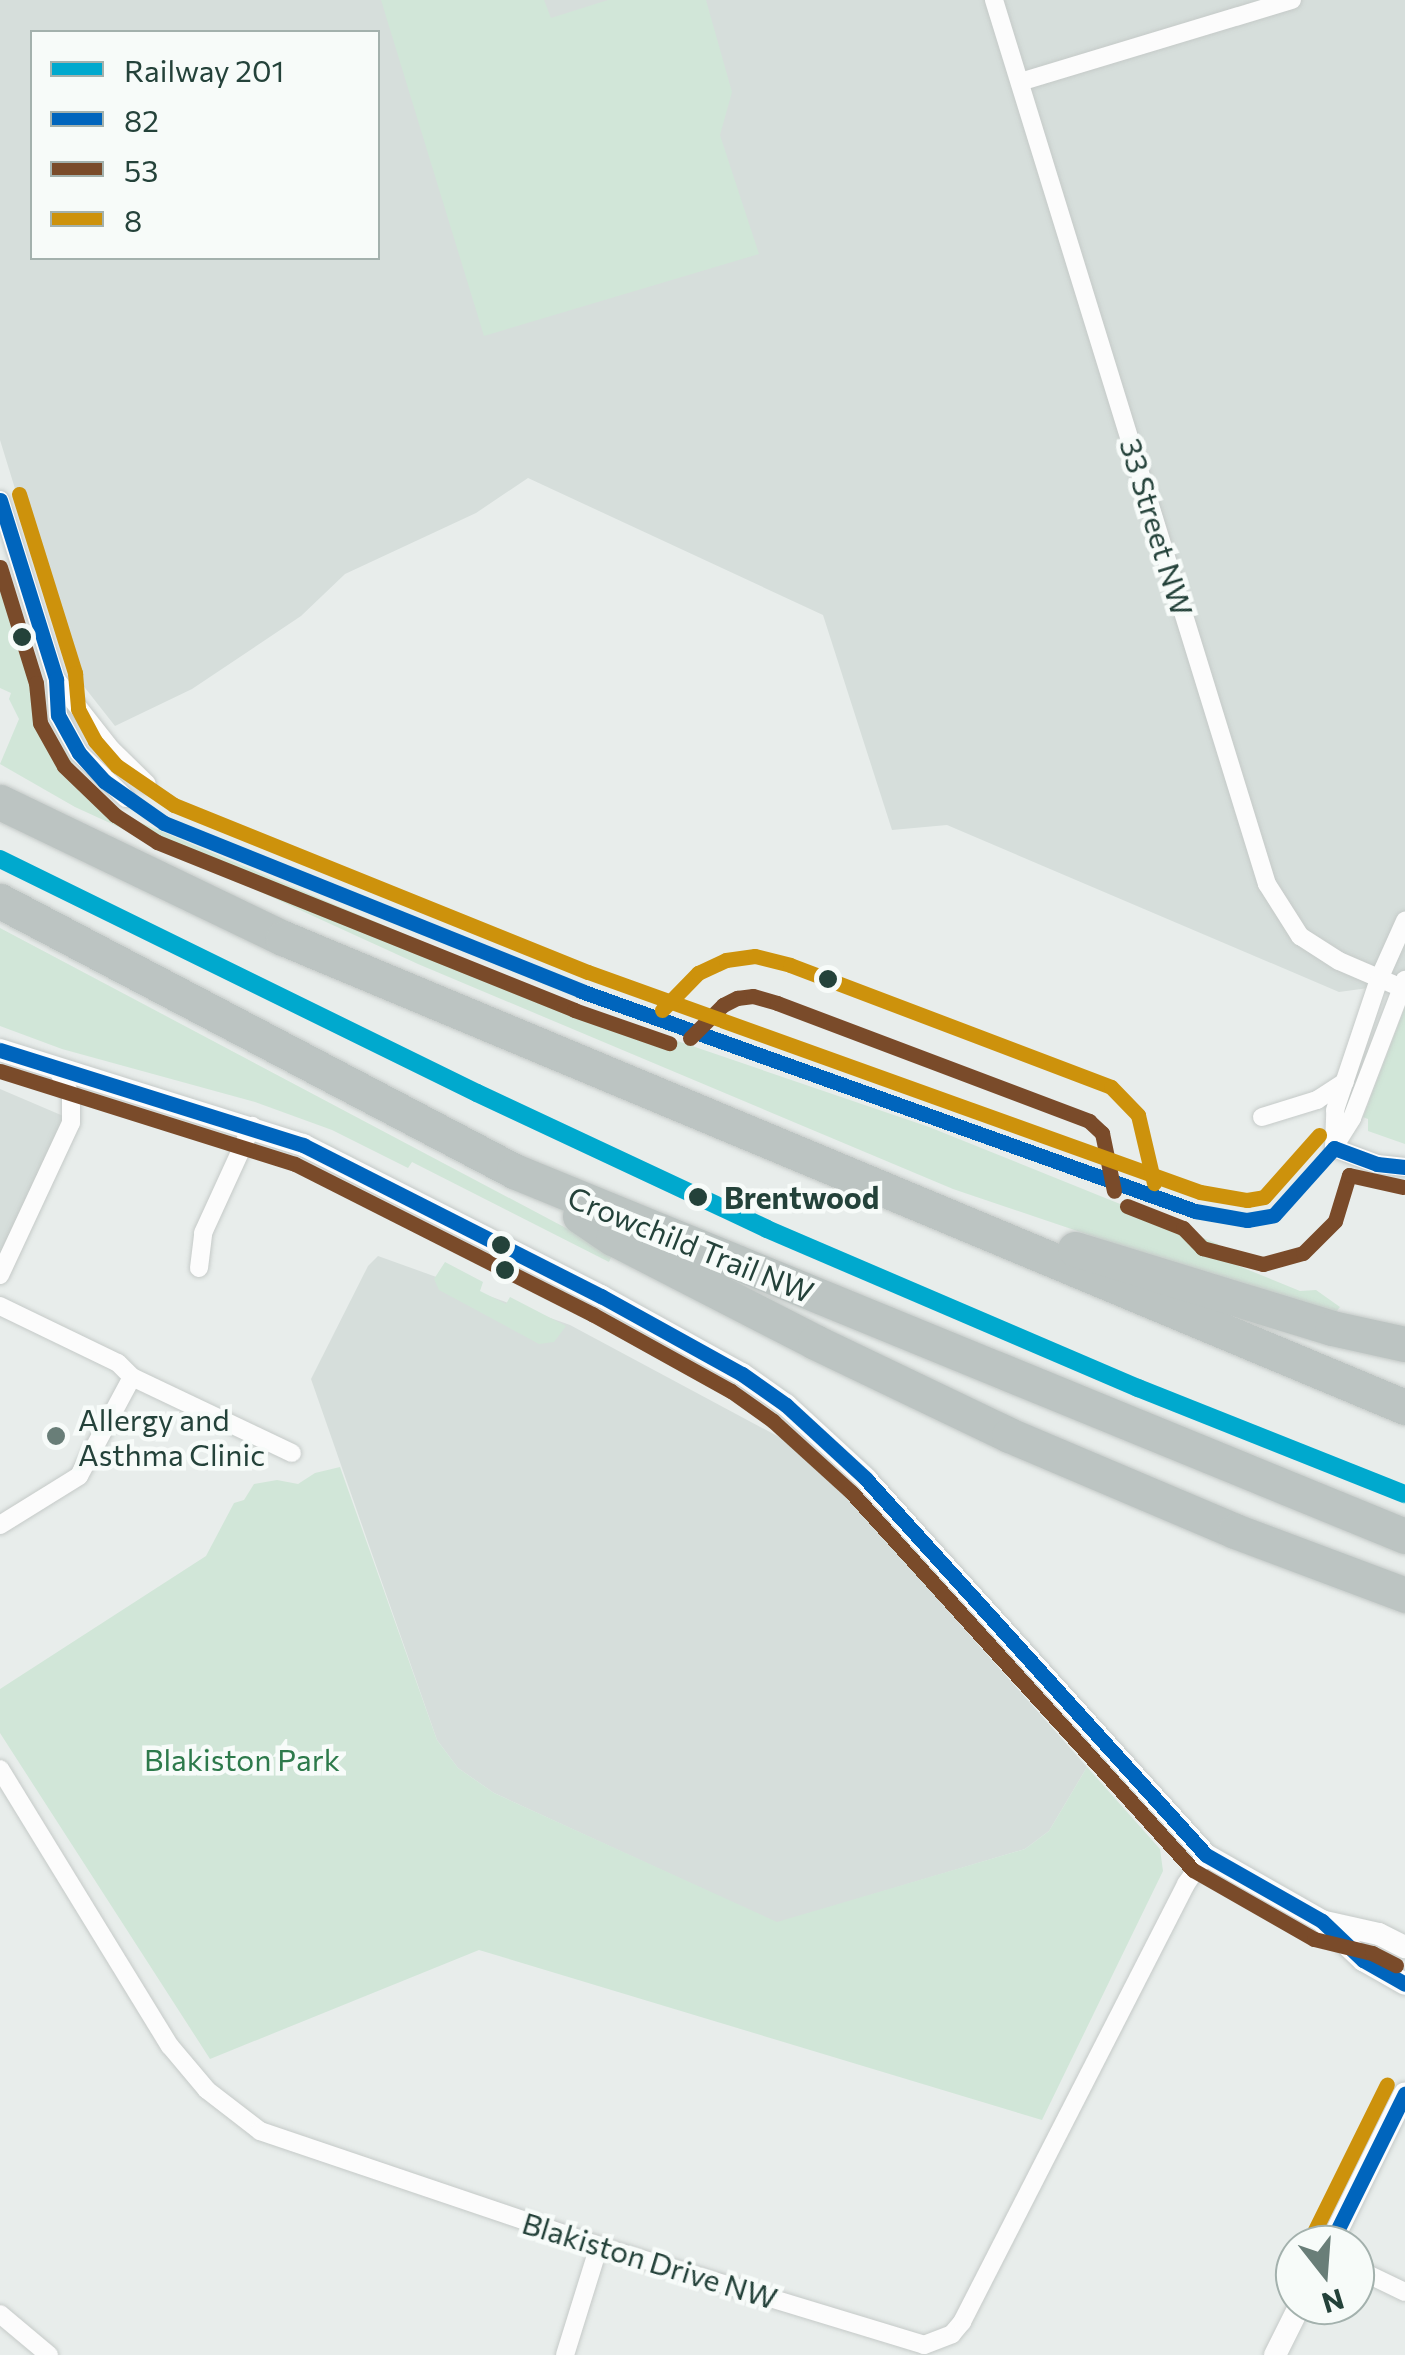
<!DOCTYPE html>
<style>
body{margin:0}
#map{position:relative;width:1405px;height:2355px;overflow:hidden;background:#e8edeb;font-family:Commissioner,sans-serif}
div>[style]{position:absolute}
.built>*{inset:0;background:#d6dedb}
.green>*{inset:0;background:#d1e6d8}
.roads{filter:drop-shadow(0 0 2px #c5cac8) drop-shadow(0 0 2px #c5cac8)}
.minor>*{height:18px;margin:-9px;padding:0 9px;transform-origin:9px;border-radius:9px;background:#fcfcfc}
.tertiary>*{height:22px;margin:-11px;padding:0 11px;transform-origin:11px;border-radius:11px;background:#fcfcfc}
.motorway>*{height:35px;margin:-17.5px;padding:0 17.5px;transform-origin:17.5px;border-radius:17.5px;background:#bcc4c2}
.bus-1>*{height:15px;margin:-7.5px;padding:0 7.5px;transform-origin:7.5px;border-radius:7.5px;background:#0065bd}
.bus-2>*{height:15px;margin:-7.5px;padding:0 7.5px;transform-origin:7.5px;border-radius:7.5px;background:#7a4b2a}
.bus-3>*{height:15px;margin:-7.5px;padding:0 7.5px;transform-origin:7.5px;border-radius:7.5px;background:#cd920c}
.rail-1>*{height:18px;margin:-9px;padding:0 9px;transform-origin:9px;border-radius:9px;background:#00a9ce}
.dots>*{width:28px;height:28px;translate:-50% -50%;box-sizing:border-box;border:5px solid #f7fbf9;border-radius:50%}
span{translate:-50% -50%;white-space:nowrap;text-align:center;line-height:1.15;-webkit-text-stroke:9px #f7fbf9;paint-order:stroke}
.street-label{font-size:30px;color:#24423a}
.stop-label{font-size:30px;color:#24423a;font-weight:700}
.left{translate:0 -50%;text-align:left}
.poi-label{font-size:30px;color:#24423a}
.park-label{font-size:30px;color:#2d7a4b}
.legend{position:absolute;left:30px;top:30px;width:350px;height:230px;box-sizing:border-box;background:#f7fbf9;border:2px solid #a3b1ad;margin:0;padding:12px 18px;list-style:none;font-size:30px;color:#24423a}
.legend li{display:flex;align-items:center;gap:20px;height:50px}
.legend b{width:50px;border:2px solid #a3b1ad}
.north{position:absolute;left:1275px;top:2225px;width:100px;height:100px;box-sizing:border-box;background:#f7fbf9;border:2px solid #a3b1ad;border-radius:50%;rotate:163deg;font-size:28px;font-weight:700;line-height:40px;text-align:center;color:#24423a}
.north::after{content:'';display:block;margin:auto;width:35px;height:45px;background:#697e78;clip-path:polygon(50% 0,100% 100%,50% 72%,0 100%)}
</style>
<div id="map">
<div class="built">
<i style="clip-path:polygon(evenodd,0 0,1405px 0,1405px 983px,1339px 992px,947px 825px,892px 830px,823px 615px,528px 478px,476px 513px,345px 574px,301px 616px,192px 689px,115px 726px,71px 670px,0 440px,0 0,32px 32px,378px 32px,378px 258px,32px 258px,32px 32px)"></i>
<i style="clip-path:polygon(0 1089px,68px 1118px,0 1257px)"></i>
<i style="clip-path:polygon(378px 1256px,570px 1325px,781px 1438px,820px 1466px,1087px 1767px,1049px 1831px,1025px 1849px,777px 1923px,494px 1793px,458px 1768px,437px 1740px,311px 1379px,368px 1266px)"></i>
</div>
<div class="green">
<i style="clip-path:polygon(381px 0,544px 0,551px 18px,608px 0,706px 0,732px 92px,720px 135px,759px 254px,484px 336px)"></i>
<i style="clip-path:polygon(0 587px,23px 662px,27px 662px,50px 728px,79px 773px,130px 818px,575px 1006px,929px 1127px,1135px 1210px,1218px 1244px,1229px 1262px,1300px 1291px,1316px 1290px,1340px 1307px,1336px 1312px,1166px 1261px,953px 1189px,418px 964px,75px 807px,0 764px,19px 719px,9px 699px,11px 693px,0 688px)"></i>
<i style="clip-path:polygon(0 928px,613px 1253px,609px 1262px,412px 1162px,408px 1168px,332px 1130px,255px 1102px,62px 1049px,0 1026px)"></i>
<i style="clip-path:polygon(1405px 1007px,1405px 1144px,1368px 1131px,1368px 1119px,1363px 1117px)"></i>
<i style="clip-path:polygon(445px 1262px,483px 1282px,480px 1291px,506px 1304px,510px 1297px,566px 1326px,554px 1342px,539px 1344px,439px 1290px,434px 1279px)"></i>
<i style="clip-path:polygon(340px 1467px,437px 1740px,458px 1768px,494px 1793px,777px 1922px,1025px 1849px,1049px 1831px,1087px 1767px,1160px 1849px,1163px 1871px,1042px 2120px,479px 1950px,210px 2059px,0 1733px,0 1689px,206px 1556px,234px 1503px,244px 1500px,254px 1484px,277px 1480px,298px 1484px,315px 1473px)"></i>
</div>
<div class="roads">
<div class="minor">
<i style="left:994px;top:0;width:925px;rotate:72.84deg"></i>
<i style="left:1267px;top:884px;width:62px;rotate:57.6deg"></i>
<i style="left:1300px;top:936px;width:46px;rotate:32.7deg"></i>
<i style="left:1339px;top:961px;width:69px;rotate:23.2deg"></i>
<i style="left:1020px;top:82px;width:284px;rotate:-16.8deg"></i>
<i style="left:0;top:500px;width:188px;rotate:72.6deg"></i>
<i style="left:56px;top:679px;width:36px;rotate:87deg"></i>
<i style="left:58px;top:715px;width:43px;rotate:61.1deg"></i>
<i style="left:79px;top:753px;width:65px;rotate:43.8deg"></i>
<i style="left:56px;top:679px;width:89px;rotate:51.8deg"></i>
<i style="left:111px;top:749px;width:50px;rotate:44.2deg"></i>
<i style="left:1262px;top:1117px;width:58px;rotate:-17.2deg"></i>
<i style="left:1317px;top:1100px;width:33px;rotate:-33deg"></i>
<i style="left:1334px;top:1147px;width:34px;rotate:-58deg"></i>
<i style="left:1352px;top:1118px;width:148px;rotate:-69deg"></i>
<i style="left:1334px;top:1148px;width:38px;rotate:-88deg"></i>
<i style="left:1335px;top:1110px;width:138px;rotate:-71.4deg"></i>
<i style="left:1379px;top:979px;width:64px;rotate:-65.9deg"></i>
<i style="left:1334px;top:1148px;width:46px;rotate:20.4deg"></i>
<i style="left:1377px;top:1164px;width:28px;rotate:6deg"></i>
<i style="left:199px;top:1268px;width:35px;rotate:-83deg"></i>
<i style="left:203px;top:1233px;width:118px;rotate:-65.4deg"></i>
<i style="left:0;top:1275px;width:168px;rotate:-65deg"></i>
<i style="left:71px;top:1123px;width:27px;rotate:-90deg"></i>
<i style="left:71px;top:1096px;width:27px;rotate:-117deg"></i>
<i style="left:0;top:1306px;width:131px;rotate:25.8deg"></i>
<i style="left:118px;top:1363px;width:20px;rotate:45deg"></i>
<i style="left:132px;top:1377px;width:177px;rotate:25.4deg"></i>
<i style="left:0;top:1525px;width:93px;rotate:-31.8deg"></i>
<i style="left:79px;top:1476px;width:112px;rotate:-61.8deg"></i>
<i style="left:0;top:1769px;width:325px;rotate:58.5deg"></i>
<i style="left:170px;top:2046px;width:57px;rotate:49.9deg"></i>
<i style="left:207px;top:2090px;width:67px;rotate:37.7deg"></i>
<i style="left:260px;top:2131px;width:358px;rotate:18.7deg"></i>
<i style="left:599px;top:2246px;width:340px;rotate:16.9deg"></i>
<i style="left:924px;top:2345px;width:30px;rotate:-21deg"></i>
<i style="left:952px;top:2334px;width:16px;rotate:-50deg"></i>
<i style="left:962px;top:2322px;width:492px;rotate:-62.9deg"></i>
<i style="left:1186px;top:1884px;width:35px;rotate:-55deg"></i>
<i style="left:1355px;top:2268px;width:55px;rotate:25.6deg"></i>
<i style="left:0;top:2314px;width:64px;rotate:39.9deg"></i>
<i style="left:565px;top:2355px;width:114px;rotate:-72.7deg"></i>
</div>
<div class="tertiary">
<i style="left:0;top:1050px;width:318px;rotate:17.4deg"></i>
<i style="left:303px;top:1145px;width:334px;rotate:26.9deg"></i>
<i style="left:601px;top:1296px;width:161px;rotate:29deg"></i>
<i style="left:742px;top:1374px;width:54px;rotate:35.2deg"></i>
<i style="left:786px;top:1405px;width:108px;rotate:42.7deg"></i>
<i style="left:865px;top:1478px;width:508px;rotate:47.87deg"></i>
<i style="left:1206px;top:1855px;width:133px;rotate:29.6deg"></i>
<i style="left:1322px;top:1921px;width:57px;rotate:43.6deg"></i>
<i style="left:1363px;top:1960px;width:48px;rotate:29.7deg"></i>
<i style="left:1325px;top:1922px;width:55px;rotate:12.5deg"></i>
<i style="left:1379px;top:1934px;width:29px;rotate:27deg"></i>
<i style="left:1330px;top:2245px;width:169px;rotate:-63.7deg"></i>
<i style="left:1275px;top:2355px;width:56px;rotate:-63.4deg"></i>
</div>
<div class="motorway">
<i style="left:0;top:802px;width:314px;rotate:25.7deg"></i>
<i style="left:283px;top:938px;width:1216px;rotate:22.69deg"></i>
<i style="left:0;top:901px;width:581px;rotate:27.71deg"></i>
<i style="left:514px;top:1171px;width:963px;rotate:22.28deg"></i>
<i style="left:580px;top:1216px;width:40px;rotate:34deg"></i>
<i style="left:613px;top:1238px;width:227px;rotate:27.2deg"></i>
<i style="left:815px;top:1342px;width:215px;rotate:25.6deg"></i>
<i style="left:1009px;top:1435px;width:246px;rotate:23deg"></i>
<i style="left:1235px;top:1531px;width:182px;rotate:20.6deg"></i>
<i style="left:1075px;top:1249px;width:269px;rotate:17.1deg"></i>
<i style="left:1332px;top:1328px;width:75px;rotate:12.4deg"></i>
</div>
</div>
<div class="bus-1">
<i style="left:0;top:500px;width:188px;rotate:72.6deg"></i>
<i style="left:56px;top:679px;width:36px;rotate:87deg"></i>
<i style="left:58px;top:715px;width:43px;rotate:61.1deg"></i>
<i style="left:79px;top:753px;width:38px;rotate:48deg"></i>
<i style="left:104px;top:781px;width:73px;rotate:35deg"></i>
<i style="left:164px;top:823px;width:450px;rotate:21.9deg"></i>
<i style="left:581px;top:991px;width:652px;rotate:19.71deg"></i>
<i style="left:1195px;top:1211px;width:53px;rotate:9.8deg"></i>
<i style="left:1247px;top:1220px;width:27px;rotate:-10deg"></i>
<i style="left:1274px;top:1215px;width:90px;rotate:-48.2deg"></i>
<i style="left:1334px;top:1148px;width:46px;rotate:20.4deg"></i>
<i style="left:1377px;top:1164px;width:28px;rotate:6deg"></i>
<i style="left:0;top:1050px;width:318px;rotate:17.4deg"></i>
<i style="left:303px;top:1145px;width:334px;rotate:26.9deg"></i>
<i style="left:601px;top:1296px;width:161px;rotate:29deg"></i>
<i style="left:742px;top:1374px;width:54px;rotate:35.2deg"></i>
<i style="left:786px;top:1405px;width:108px;rotate:42.7deg"></i>
<i style="left:865px;top:1478px;width:508px;rotate:47.87deg"></i>
<i style="left:1206px;top:1855px;width:133px;rotate:29.6deg"></i>
<i style="left:1322px;top:1921px;width:57px;rotate:43.6deg"></i>
<i style="left:1363px;top:1960px;width:48px;rotate:29.7deg"></i>
<i style="left:1330px;top:2245px;width:169px;rotate:-63.7deg"></i>
</div>
<div class="bus-2">
<i style="left:0;top:567px;width:121px;rotate:72.8deg"></i>
<i style="left:36px;top:683px;width:40px;rotate:84.3deg"></i>
<i style="left:40px;top:723px;width:49px;rotate:60.8deg"></i>
<i style="left:64px;top:766px;width:71px;rotate:43.9deg"></i>
<i style="left:115px;top:815px;width:50px;rotate:32.7deg"></i>
<i style="left:157px;top:842px;width:450px;rotate:21.9deg"></i>
<i style="left:574px;top:1010px;width:101px;rotate:19.2deg"></i>
<i style="left:690px;top:1038px;width:47px;rotate:-45deg"></i>
<i style="left:723px;top:1005px;width:16px;rotate:-27deg"></i>
<i style="left:737px;top:998px;width:16px;rotate:-7deg"></i>
<i style="left:753px;top:996px;width:25px;rotate:16deg"></i>
<i style="left:777px;top:1003px;width:334px;rotate:20.7deg"></i>
<i style="left:1089px;top:1121px;width:18px;rotate:43deg"></i>
<i style="left:1102px;top:1133px;width:59px;rotate:78.3deg"></i>
<i style="left:0;top:1071px;width:309px;rotate:17.5deg"></i>
<i style="left:295px;top:1164px;width:333px;rotate:26.8deg"></i>
<i style="left:592px;top:1314px;width:159px;rotate:29deg"></i>
<i style="left:731px;top:1391px;width:52px;rotate:35.5deg"></i>
<i style="left:773px;top:1421px;width:105px;rotate:42.3deg"></i>
<i style="left:851px;top:1492px;width:510px;rotate:47.86deg"></i>
<i style="left:1193px;top:1870px;width:139px;rotate:29.7deg"></i>
<i style="left:1314px;top:1939px;width:60px;rotate:13.6deg"></i>
<i style="left:1372px;top:1953px;width:27px;rotate:27deg"></i>
<i style="left:1127px;top:1206px;width:60px;rotate:21.4deg"></i>
<i style="left:1183px;top:1228px;width:28px;rotate:46deg"></i>
<i style="left:1202px;top:1248px;width:63px;rotate:14.7deg"></i>
<i style="left:1263px;top:1264px;width:41px;rotate:-15.4deg"></i>
<i style="left:1303px;top:1253px;width:45px;rotate:-45deg"></i>
<i style="left:1335px;top:1221px;width:48px;rotate:-73.1deg"></i>
<i style="left:1349px;top:1175px;width:55px;rotate:12.5deg"></i>
</div>
<div class="bus-3">
<i style="left:19px;top:494px;width:188px;rotate:72.6deg"></i>
<i style="left:75px;top:673px;width:36px;rotate:85deg"></i>
<i style="left:78px;top:709px;width:36px;rotate:62deg"></i>
<i style="left:95px;top:741px;width:33px;rotate:49deg"></i>
<i style="left:117px;top:766px;width:69px;rotate:34.4deg"></i>
<i style="left:174px;top:805px;width:446px;rotate:22deg"></i>
<i style="left:588px;top:972px;width:650px;rotate:19.77deg"></i>
<i style="left:1200px;top:1192px;width:48px;rotate:9.7deg"></i>
<i style="left:1247px;top:1200px;width:17px;rotate:-10deg"></i>
<i style="left:1264px;top:1197px;width:83px;rotate:-48.4deg"></i>
<i style="left:662px;top:1010px;width:52px;rotate:-45.8deg"></i>
<i style="left:698px;top:973px;width:31px;rotate:-25deg"></i>
<i style="left:726px;top:960px;width:29px;rotate:-8deg"></i>
<i style="left:755px;top:956px;width:36px;rotate:14deg"></i>
<i style="left:790px;top:965px;width:343px;rotate:20.8deg"></i>
<i style="left:1111px;top:1087px;width:39px;rotate:46deg"></i>
<i style="left:1138px;top:1115px;width:70px;rotate:76.8deg"></i>
<i style="left:1312px;top:2236px;width:169px;rotate:-63.7deg"></i>
</div>
<div class="rail-1">
<i style="left:0;top:859px;width:531px;rotate:26.13deg"></i>
<i style="left:477px;top:1093px;width:320px;rotate:25.1deg"></i>
<i style="left:767px;top:1229px;width:404px;rotate:23.2deg"></i>
<i style="left:1138px;top:1388px;width:287px;rotate:21.7deg"></i>
</div>
<div class="dots">
<i style="left:22px;top:637px;background:#24423a"></i>
<i style="left:828px;top:979px;background:#24423a"></i>
<i style="left:698px;top:1197px;background:#24423a"></i>
<i style="left:501px;top:1245px;background:#24423a"></i>
<i style="left:505px;top:1270px;background:#24423a"></i>
<i style="left:56px;top:1436px;background:#697e78"></i>
</div>
<div class="street-label">
<span style="left:1157px;top:527px;rotate:73deg">33 Street NW</span>
<span style="left:691px;top:1244px;rotate:22deg">Crowchild Trail NW</span>
<span style="left:650px;top:2260px;rotate:17deg">Blakiston Drive NW</span>
</div>
<div class="stop-label">
<span class="left" style="left:724px;top:1197px">Brentwood</span>
</div>
<div class="poi-label">
<span class="left" style="left:78px;top:1436px">Allergy and<br>Asthma Clinic</span>
</div>
<div class="park-label">
<span style="left:242px;top:1759px">Blakiston Park</span>
</div>
<ul class="legend">
<li><b style="height:12px;background:#00a9ce"></b>Railway 201</li>
<li><b style="height:12px;background:#0065bd"></b>82</li>
<li><b style="height:12px;background:#7a4b2a"></b>53</li>
<li><b style="height:12px;background:#cd920c"></b>8</li>
</ul>
<div class="north">N</div>
</div>
